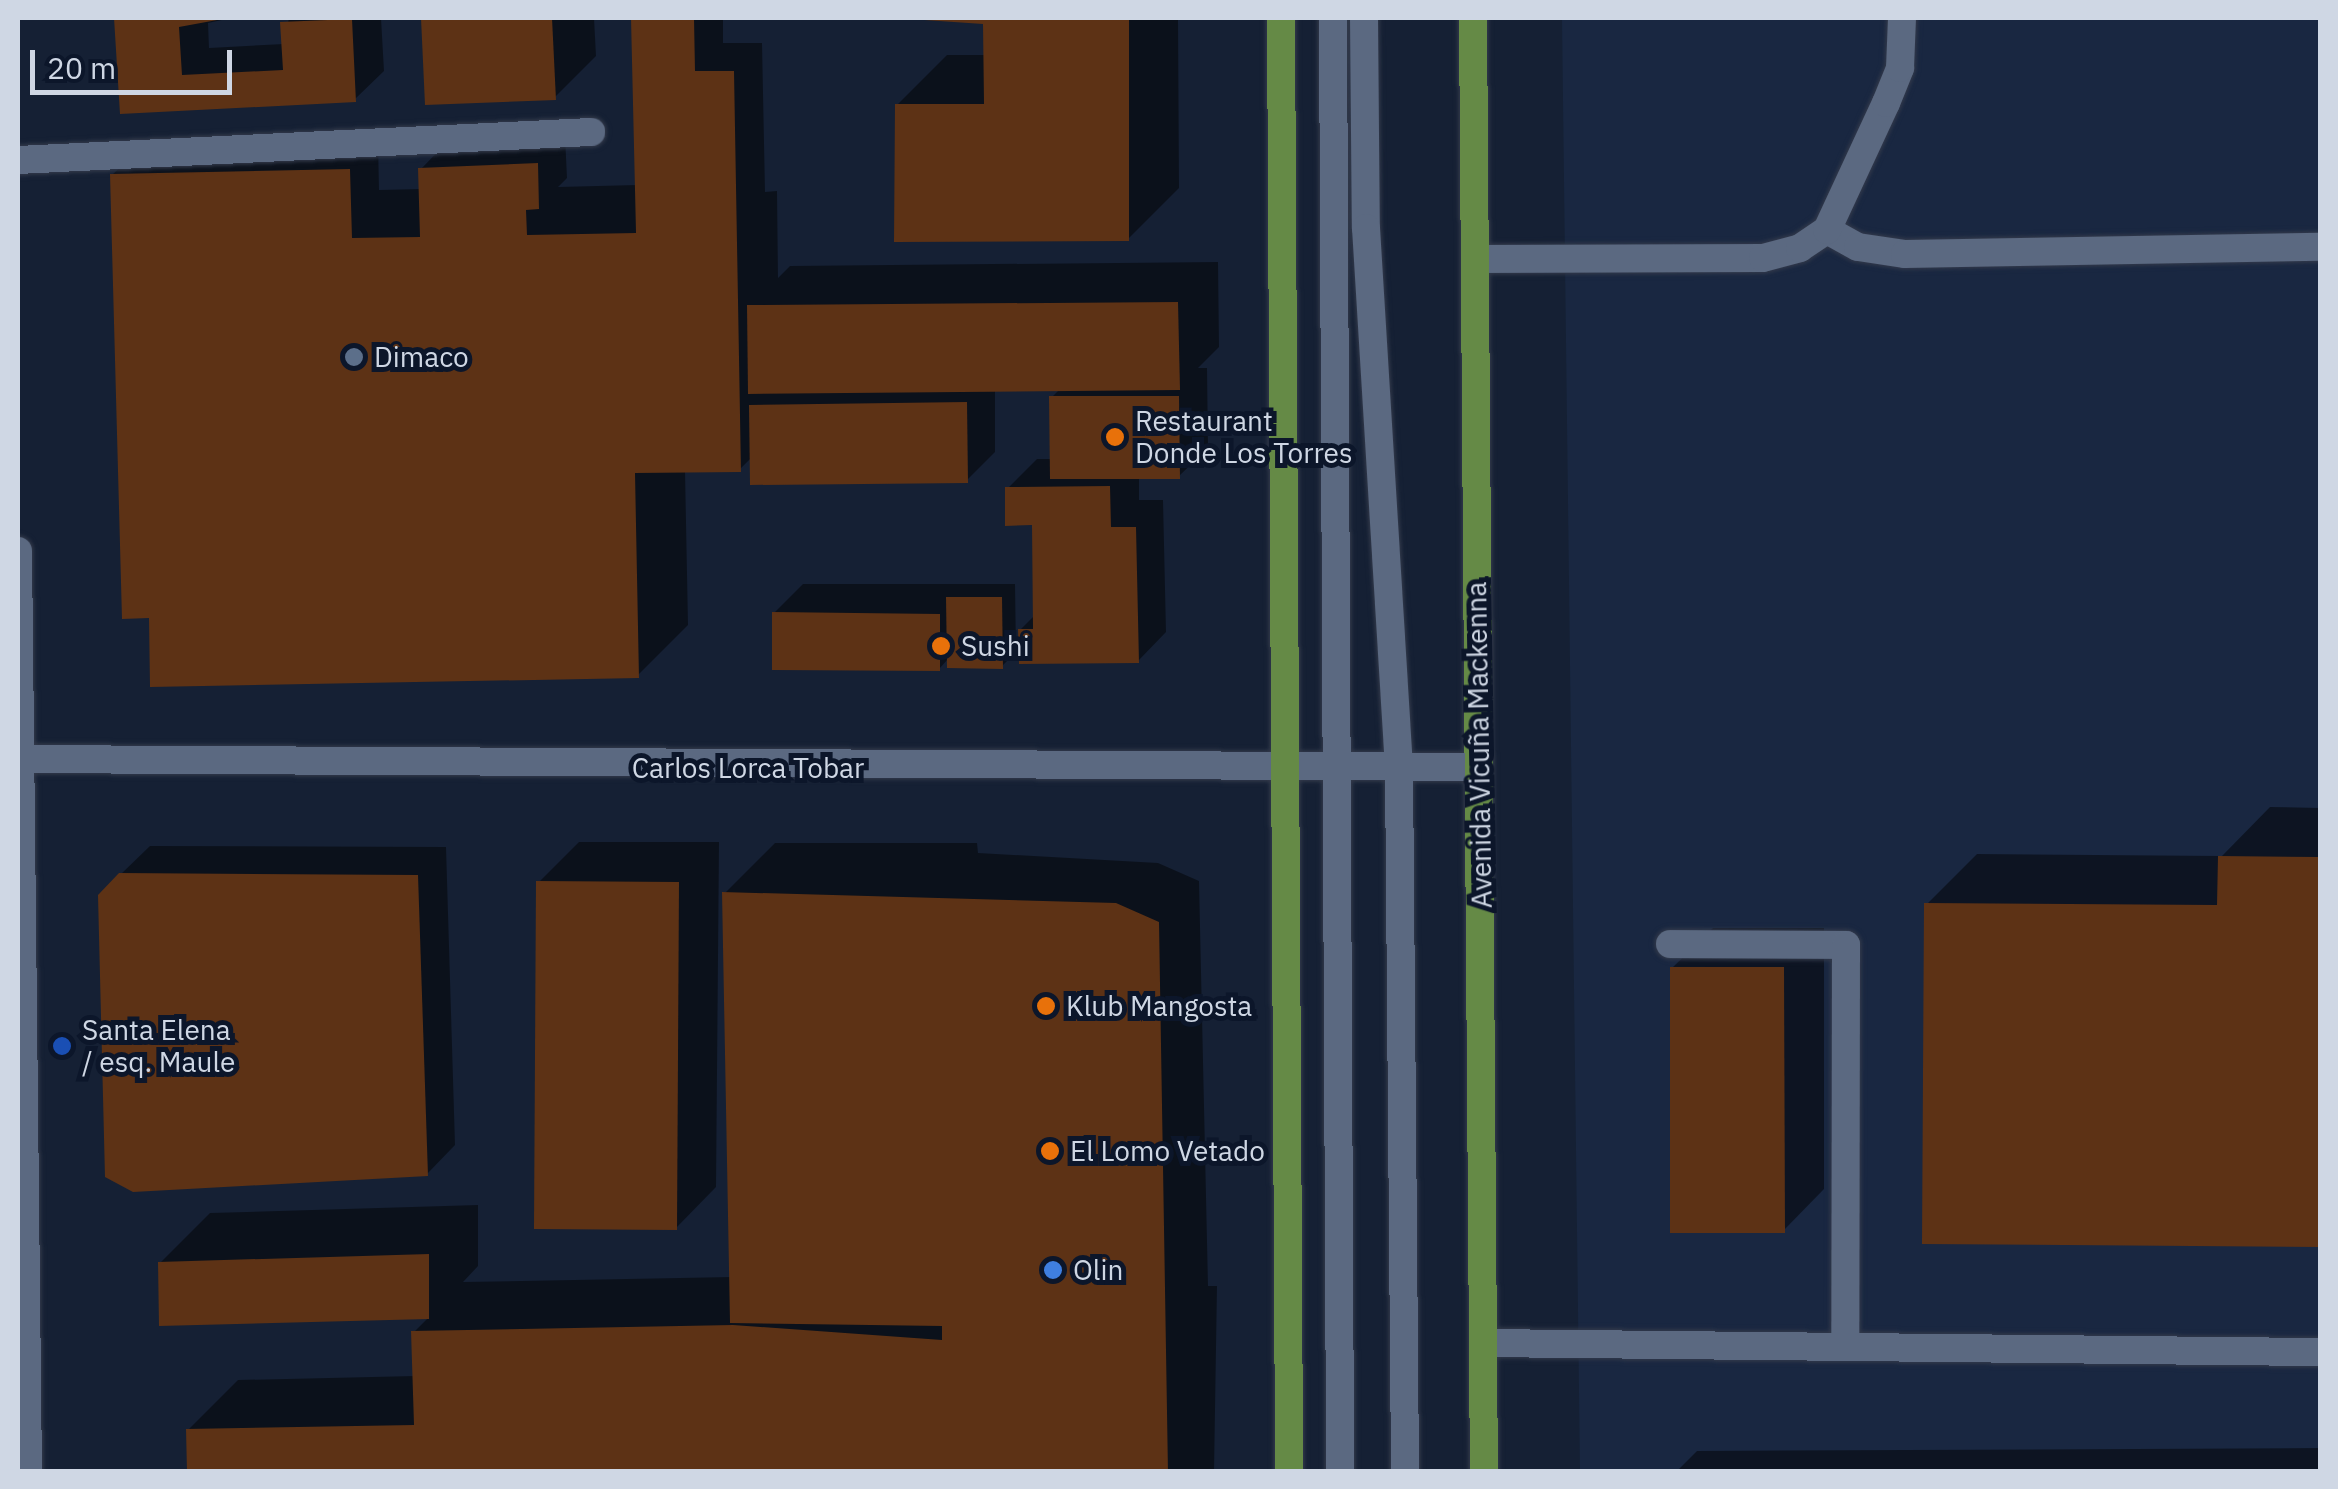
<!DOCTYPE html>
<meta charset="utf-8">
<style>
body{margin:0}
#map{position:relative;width:2338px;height:1489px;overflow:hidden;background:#152034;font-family:"IBM Plex Sans",sans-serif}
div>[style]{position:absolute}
.built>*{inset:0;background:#192741}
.shadow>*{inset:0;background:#0007}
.building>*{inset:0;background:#5d3215}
.roads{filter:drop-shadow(0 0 2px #333a4b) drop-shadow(0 0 2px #333a4b)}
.service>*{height:28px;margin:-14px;padding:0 14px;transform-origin:14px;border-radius:14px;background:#5b6981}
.tertiary>*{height:28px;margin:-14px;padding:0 14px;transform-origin:14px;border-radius:14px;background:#5b6981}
.primary>*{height:28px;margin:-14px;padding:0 14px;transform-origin:14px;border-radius:14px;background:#658a46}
.dots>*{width:28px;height:28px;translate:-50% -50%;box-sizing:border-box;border:5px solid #0c162a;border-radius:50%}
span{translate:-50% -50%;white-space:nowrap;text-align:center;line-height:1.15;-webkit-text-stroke:10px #0c162a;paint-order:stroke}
.poi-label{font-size:28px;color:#cfd7e4}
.left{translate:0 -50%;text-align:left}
.street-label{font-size:28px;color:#cfd7e4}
.frame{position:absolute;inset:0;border:20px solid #cfd7e4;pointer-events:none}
.scale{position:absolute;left:30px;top:50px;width:202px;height:45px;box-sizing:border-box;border:5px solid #cfd7e4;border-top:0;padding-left:12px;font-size:30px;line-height:35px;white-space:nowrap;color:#cfd7e4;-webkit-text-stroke:8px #0c162a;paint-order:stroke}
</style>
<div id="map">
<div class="built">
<i style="clip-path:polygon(1562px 18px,2320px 18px,2320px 1471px,1580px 1471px)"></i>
</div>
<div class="shadow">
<i style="clip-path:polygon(117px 18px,231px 18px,208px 23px,209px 48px,284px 44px,289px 18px,381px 18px,384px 71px,355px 99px,122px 111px)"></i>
<i style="clip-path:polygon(423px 18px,594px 18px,596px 56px,555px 97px,427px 102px)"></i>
<i style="clip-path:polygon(634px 18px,723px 18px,723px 43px,762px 43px,765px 192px,777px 191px,778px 278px,790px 266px,1218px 262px,1219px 347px,1198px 368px,1207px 368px,1208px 448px,1179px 476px,1139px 476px,1139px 500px,1163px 500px,1166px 632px,1138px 661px,1019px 631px,1036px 614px,1035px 523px,1008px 488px,1037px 459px,1053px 459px,1052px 397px,1060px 389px,995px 389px,995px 452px,967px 480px,752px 457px,740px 469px,685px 470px,688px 625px,638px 675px,151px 616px,112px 175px,141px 147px,378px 142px,379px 190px,421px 189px,421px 169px,449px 140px,565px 136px,567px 178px,558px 187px,637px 185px)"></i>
<i style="clip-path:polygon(897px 18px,1178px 18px,1179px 188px,1128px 239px,897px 105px,947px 55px,986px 55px,986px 21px)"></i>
<i style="clip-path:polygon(803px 584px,1015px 584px,1016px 652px,1002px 666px,949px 658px,939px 669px,774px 613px)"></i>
<i style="clip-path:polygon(2270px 807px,2320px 808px,2320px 1244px,1924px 1241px,1927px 904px,1977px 854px,2222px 856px)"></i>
<i style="clip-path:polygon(579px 842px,719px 842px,716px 1187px,676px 1228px,539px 882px)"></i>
<i style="clip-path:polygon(775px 843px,977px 843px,978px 853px,1158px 863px,1199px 881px,1208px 1286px,1217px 1286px,1214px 1472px,189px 1472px,188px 1430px,238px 1380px,415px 1376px,414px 1332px,429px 1317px,162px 1323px,160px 1263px,210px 1213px,478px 1205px,478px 1266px,463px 1282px,732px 1277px,725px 893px)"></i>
<i style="clip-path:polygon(150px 846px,446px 847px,455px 1145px,427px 1174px,120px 875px)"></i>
<i style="clip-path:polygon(1713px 928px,1824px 928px,1824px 1189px,1784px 1230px,1672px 968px)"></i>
<i style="clip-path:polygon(2320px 1448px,2320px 1472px,1676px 1472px,1697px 1451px)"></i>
</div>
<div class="building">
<i style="clip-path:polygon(114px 18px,228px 18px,179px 27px,182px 75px,283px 70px,280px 22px,352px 19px,356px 102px,120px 114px)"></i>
<i style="clip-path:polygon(421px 18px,552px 18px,556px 100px,425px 105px)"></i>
<i style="clip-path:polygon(631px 18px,694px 18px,695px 71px,734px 71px,741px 472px,635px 473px,639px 678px,150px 687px,149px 618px,122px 619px,110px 174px,350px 169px,352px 238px,420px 237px,418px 168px,538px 163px,539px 209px,526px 210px,527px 235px,636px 233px)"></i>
<i style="clip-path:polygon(895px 18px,1129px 18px,1129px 241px,894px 242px,895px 104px,984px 104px,983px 24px)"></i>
<i style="clip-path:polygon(1178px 302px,1180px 390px,748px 394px,747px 305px)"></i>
<i style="clip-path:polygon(1049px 396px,1179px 396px,1180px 479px,1050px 479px)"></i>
<i style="clip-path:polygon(967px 402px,968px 483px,750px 485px,749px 405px)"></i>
<i style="clip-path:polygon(1110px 486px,1111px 527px,1136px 527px,1139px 663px,1019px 664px,1018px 629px,1033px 629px,1032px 525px,1005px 526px,1005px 487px)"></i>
<i style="clip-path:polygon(946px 597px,1002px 597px,1003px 669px,947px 668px)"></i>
<i style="clip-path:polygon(772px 612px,940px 614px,940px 671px,772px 670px)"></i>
<i style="clip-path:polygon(2218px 856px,2320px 857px,2320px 1247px,1922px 1244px,1924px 903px,2217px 905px)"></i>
<i style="clip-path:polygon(119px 873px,418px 875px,428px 1176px,133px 1192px,105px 1177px,98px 895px)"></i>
<i style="clip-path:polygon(536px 881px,679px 882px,677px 1230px,534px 1229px)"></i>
<i style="clip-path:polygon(722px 892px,1116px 903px,1159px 922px,1168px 1472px,187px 1472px,186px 1429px,414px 1425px,411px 1331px,733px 1325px,942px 1340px,942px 1326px,730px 1323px)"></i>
<i style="clip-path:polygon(1670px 967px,1784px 967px,1785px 1233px,1670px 1233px)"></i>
<i style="clip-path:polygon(429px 1254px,429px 1319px,159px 1326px,158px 1262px)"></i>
</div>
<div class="roads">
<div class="service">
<i style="left:1333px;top:18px;width:1454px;rotate:89.72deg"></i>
<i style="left:1364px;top:18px;width:210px;rotate:89.5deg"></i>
<i style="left:1366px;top:228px;width:541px;rotate:86.5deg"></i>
<i style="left:1399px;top:768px;width:704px;rotate:89.51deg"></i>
<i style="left:18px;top:160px;width:574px;rotate:-2.8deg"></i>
<i style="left:1827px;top:230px;width:35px;rotate:29deg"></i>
<i style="left:1858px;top:247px;width:48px;rotate:8.5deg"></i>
<i style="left:1905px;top:254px;width:415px;rotate:-1deg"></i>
<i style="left:1475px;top:259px;width:288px;rotate:-0.2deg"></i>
<i style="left:1763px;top:258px;width:38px;rotate:-15deg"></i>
<i style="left:1800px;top:248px;width:32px;rotate:-34deg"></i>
<i style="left:1827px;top:230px;width:140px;rotate:-65.1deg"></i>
<i style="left:1886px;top:103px;width:38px;rotate:-68deg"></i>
<i style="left:1900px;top:68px;width:50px;rotate:-87.7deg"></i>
<i style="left:1670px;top:944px;width:176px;rotate:0.3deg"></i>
<i style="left:1846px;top:945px;width:402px;rotate:90.1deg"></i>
<i style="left:1483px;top:1343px;width:837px;rotate:0.62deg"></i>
</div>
<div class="tertiary">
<i style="left:18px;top:551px;width:921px;rotate:89.38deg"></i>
<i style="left:18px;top:759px;width:1461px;rotate:0.31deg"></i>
</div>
<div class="primary">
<i style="left:1281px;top:18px;width:1454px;rotate:89.68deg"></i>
<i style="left:1473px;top:18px;width:1454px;rotate:89.57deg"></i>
</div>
</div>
<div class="dots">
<i style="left:354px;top:357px;background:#5c6f8a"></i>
<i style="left:1115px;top:437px;background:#e8710a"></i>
<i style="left:941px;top:646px;background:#e8710a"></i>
<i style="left:1046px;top:1006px;background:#e8710a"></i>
<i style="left:62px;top:1046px;background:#1a4fb4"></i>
<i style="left:1050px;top:1151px;background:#e8710a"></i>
<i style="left:1053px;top:1270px;background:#3f7fe0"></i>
</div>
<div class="poi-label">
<span class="left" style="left:374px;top:357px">Dimaco</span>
<span class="left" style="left:1135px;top:437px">Restaurant<br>Donde Los Torres</span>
<span class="left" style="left:961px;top:646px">Sushi</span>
<span class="left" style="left:1066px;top:1006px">Klub Mangosta</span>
<span class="left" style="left:82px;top:1046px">Santa Elena<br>/ esq. Maule</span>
<span class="left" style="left:1070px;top:1151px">El Lomo Vetado</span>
<span class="left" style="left:1073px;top:1270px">Olin</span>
</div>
<div class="street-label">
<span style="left:1479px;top:745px;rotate:-91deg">Avenida Vicuña Mackenna</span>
<span style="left:748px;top:768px">Carlos Lorca Tobar</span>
</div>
<div class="frame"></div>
<div class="scale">20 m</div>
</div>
